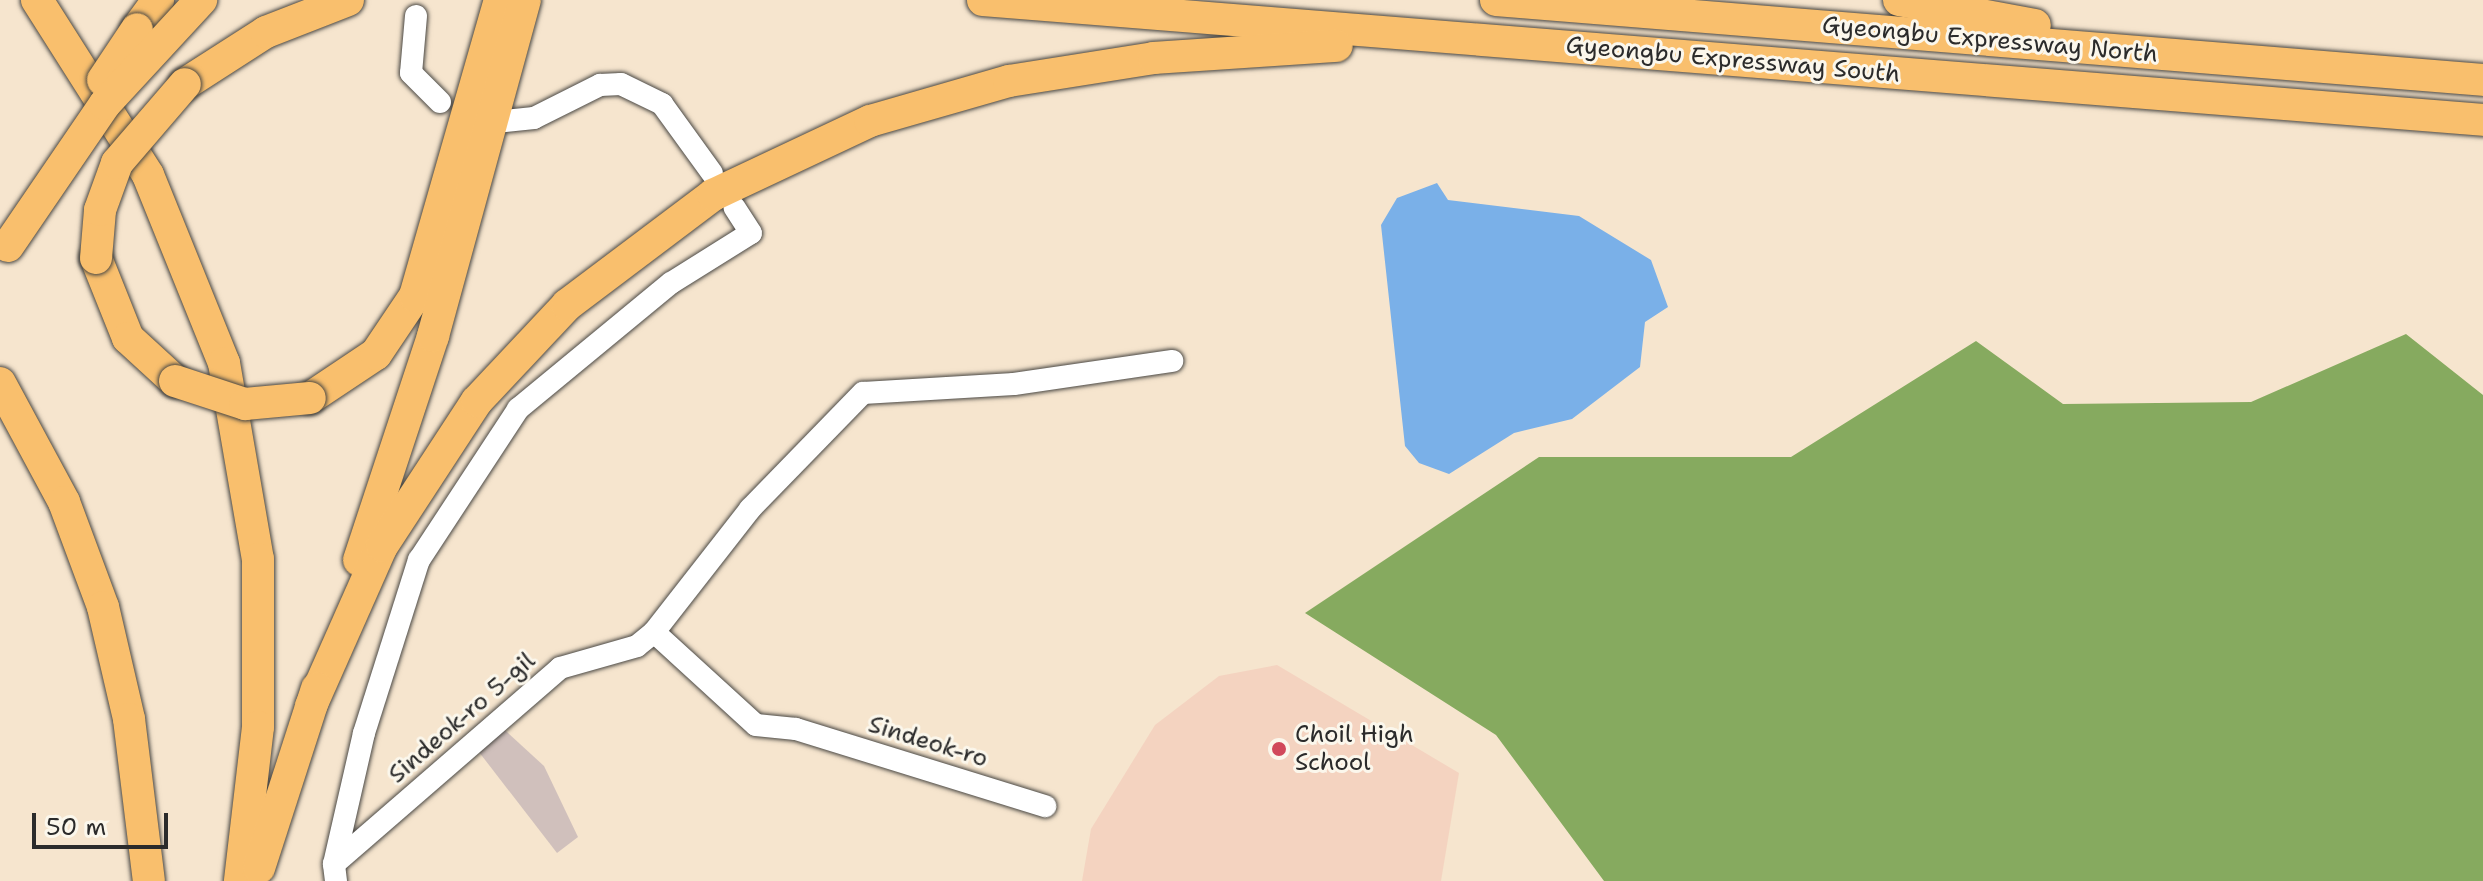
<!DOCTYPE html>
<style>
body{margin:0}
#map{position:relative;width:2483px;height:881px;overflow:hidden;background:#f6e5ce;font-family:"Shantell Sans",sans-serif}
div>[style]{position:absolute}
.built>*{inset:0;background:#f4d3c0}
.industrial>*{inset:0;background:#d0c0bc}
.forest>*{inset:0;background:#86aa5f}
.water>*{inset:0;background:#7ab0e8}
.roads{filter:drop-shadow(0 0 2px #494743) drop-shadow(0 0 2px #494743)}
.minor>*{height:22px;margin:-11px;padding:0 11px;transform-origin:11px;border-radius:11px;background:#fff}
.highway>*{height:32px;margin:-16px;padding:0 16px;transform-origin:16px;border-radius:16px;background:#f9bf6d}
.bridges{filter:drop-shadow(0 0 2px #494743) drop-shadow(0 0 2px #494743)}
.highway-bridge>*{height:32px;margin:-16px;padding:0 16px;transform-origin:16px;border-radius:16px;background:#f9bf6d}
.dots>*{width:22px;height:22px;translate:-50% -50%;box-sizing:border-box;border:4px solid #fbf7ec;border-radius:50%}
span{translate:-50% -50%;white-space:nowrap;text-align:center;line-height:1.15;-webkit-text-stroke:6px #fbf7ec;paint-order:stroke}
.street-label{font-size:24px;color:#2b2b2b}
.poi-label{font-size:24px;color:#2b2b2b}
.left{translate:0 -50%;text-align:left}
.scale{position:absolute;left:32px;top:813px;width:136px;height:36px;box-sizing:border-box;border:4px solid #2b2b2b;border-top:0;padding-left:10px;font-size:24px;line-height:28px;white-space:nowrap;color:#2b2b2b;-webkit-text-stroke:6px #fbf7ec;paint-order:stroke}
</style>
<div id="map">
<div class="built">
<i style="clip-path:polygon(1277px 665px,1459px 773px,1441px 881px,1082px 881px,1091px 829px,1155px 725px,1219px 676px)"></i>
</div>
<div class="industrial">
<i style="clip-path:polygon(496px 722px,544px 766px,578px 837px,557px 853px,472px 743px)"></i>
</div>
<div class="forest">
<i style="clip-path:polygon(2406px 334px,2483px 395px,2483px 881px,1604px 881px,1496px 735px,1305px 613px,1539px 457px,1791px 457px,1976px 341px,2063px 404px,2251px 402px)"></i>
</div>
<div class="water">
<i style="clip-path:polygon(1437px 183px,1448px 200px,1579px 216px,1651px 260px,1668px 307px,1645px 322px,1640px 367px,1572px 419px,1514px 433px,1449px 474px,1419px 463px,1405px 446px,1381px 225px,1397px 198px)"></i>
</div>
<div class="roads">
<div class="minor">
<i style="left:416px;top:16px;width:57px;rotate:95deg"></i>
<i style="left:411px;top:73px;width:41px;rotate:45deg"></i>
<i style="left:505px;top:121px;width:29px;rotate:-6deg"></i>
<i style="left:534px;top:118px;width:74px;rotate:-26.6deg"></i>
<i style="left:600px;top:85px;width:21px;rotate:-3deg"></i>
<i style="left:621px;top:84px;width:46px;rotate:26deg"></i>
<i style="left:662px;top:104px;width:85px;rotate:54.1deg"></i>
<i style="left:654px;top:632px;width:138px;rotate:42.4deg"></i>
<i style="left:756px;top:725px;width:40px;rotate:5.7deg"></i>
<i style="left:796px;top:729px;width:261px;rotate:17.2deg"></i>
<i style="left:334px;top:864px;width:134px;rotate:-77.1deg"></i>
<i style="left:364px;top:733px;width:182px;rotate:-72.4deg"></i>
<i style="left:419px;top:560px;width:181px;rotate:-56.7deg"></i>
<i style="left:518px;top:409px;width:198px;rotate:-39.5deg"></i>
<i style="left:671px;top:283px;width:94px;rotate:-32deg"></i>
<i style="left:751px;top:233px;width:30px;rotate:-123deg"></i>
<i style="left:336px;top:881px;width:17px;rotate:-97deg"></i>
<i style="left:334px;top:864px;width:299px;rotate:-40.9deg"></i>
<i style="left:560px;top:668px;width:80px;rotate:-15.9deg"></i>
<i style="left:637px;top:646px;width:22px;rotate:-39deg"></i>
<i style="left:654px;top:632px;width:156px;rotate:-52deg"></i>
<i style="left:750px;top:509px;width:162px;rotate:-45.8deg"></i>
<i style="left:863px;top:393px;width:151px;rotate:-3.4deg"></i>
<i style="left:1014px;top:384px;width:160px;rotate:-8.3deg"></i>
</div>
<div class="highway">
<i style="left:37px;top:0;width:207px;rotate:57.6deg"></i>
<i style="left:148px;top:175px;width:203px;rotate:68deg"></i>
<i style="left:224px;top:363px;width:199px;rotate:80.2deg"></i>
<i style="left:258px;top:559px;width:168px;rotate:90deg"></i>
<i style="left:258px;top:727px;width:155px;rotate:96.7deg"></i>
<i style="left:983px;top:0;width:1505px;rotate:4.57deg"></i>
<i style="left:1496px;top:0;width:990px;rotate:4.63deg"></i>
<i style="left:1899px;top:0;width:138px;rotate:10.4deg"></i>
<i style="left:137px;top:29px;width:36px;rotate:-54deg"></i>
<i style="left:185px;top:84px;width:96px;rotate:-32.7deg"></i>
<i style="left:266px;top:32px;width:88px;rotate:-21.3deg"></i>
<i style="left:96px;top:258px;width:86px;rotate:68.2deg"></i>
<i style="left:128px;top:338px;width:64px;rotate:42.5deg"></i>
<i style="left:0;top:383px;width:135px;rotate:61.7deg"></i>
<i style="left:64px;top:502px;width:112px;rotate:69.6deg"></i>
<i style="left:103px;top:607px;width:115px;rotate:76.9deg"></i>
<i style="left:129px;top:719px;width:163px;rotate:83deg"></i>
<i style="left:310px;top:398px;width:79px;rotate:-33.7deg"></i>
<i style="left:376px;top:354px;width:70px;rotate:-56.1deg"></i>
<i style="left:415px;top:296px;width:308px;rotate:-74deg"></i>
<i style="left:359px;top:560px;width:236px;rotate:-71.7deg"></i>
<i style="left:433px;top:336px;width:348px;rotate:-74.7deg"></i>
<i style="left:311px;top:706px;width:175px;rotate:-66.1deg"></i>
<i style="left:382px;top:546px;width:173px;rotate:-56.8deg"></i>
<i style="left:477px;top:401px;width:132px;rotate:-46.8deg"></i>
<i style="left:567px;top:305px;width:183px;rotate:-37deg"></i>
<i style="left:713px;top:195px;width:174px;rotate:-25.2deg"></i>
<i style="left:870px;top:121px;width:145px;rotate:-16.1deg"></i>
<i style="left:1009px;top:81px;width:147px;rotate:-9deg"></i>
<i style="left:1154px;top:58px;width:183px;rotate:-3.8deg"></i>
<i style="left:259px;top:868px;width:189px;rotate:-72.1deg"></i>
</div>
</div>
<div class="bridges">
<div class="highway-bridge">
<i style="left:103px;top:80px;width:61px;rotate:-56.3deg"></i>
<i style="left:8px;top:246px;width:172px;rotate:-55.7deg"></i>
<i style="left:105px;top:104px;width:142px;rotate:-47.3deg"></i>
<i style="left:96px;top:258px;width:48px;rotate:-85.2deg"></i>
<i style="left:100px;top:210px;width:50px;rotate:-70.1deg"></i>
<i style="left:117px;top:163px;width:104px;rotate:-49.3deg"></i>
<i style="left:175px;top:381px;width:74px;rotate:18.2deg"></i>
<i style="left:245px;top:404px;width:65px;rotate:-5.3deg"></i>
</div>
</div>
<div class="dots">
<i style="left:1279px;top:749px;background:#d1495b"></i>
</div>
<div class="street-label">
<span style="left:1990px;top:40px;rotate:5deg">Gyeongbu Expressway North</span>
<span style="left:1733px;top:60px;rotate:5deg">Gyeongbu Expressway South</span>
<span style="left:462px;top:718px;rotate:-41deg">Sindeok-ro 5-gil</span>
<span style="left:928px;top:742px;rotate:17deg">Sindeok-ro</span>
</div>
<div class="poi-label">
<span class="left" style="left:1295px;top:749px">Choil High<br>School</span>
</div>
<div class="scale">50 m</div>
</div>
